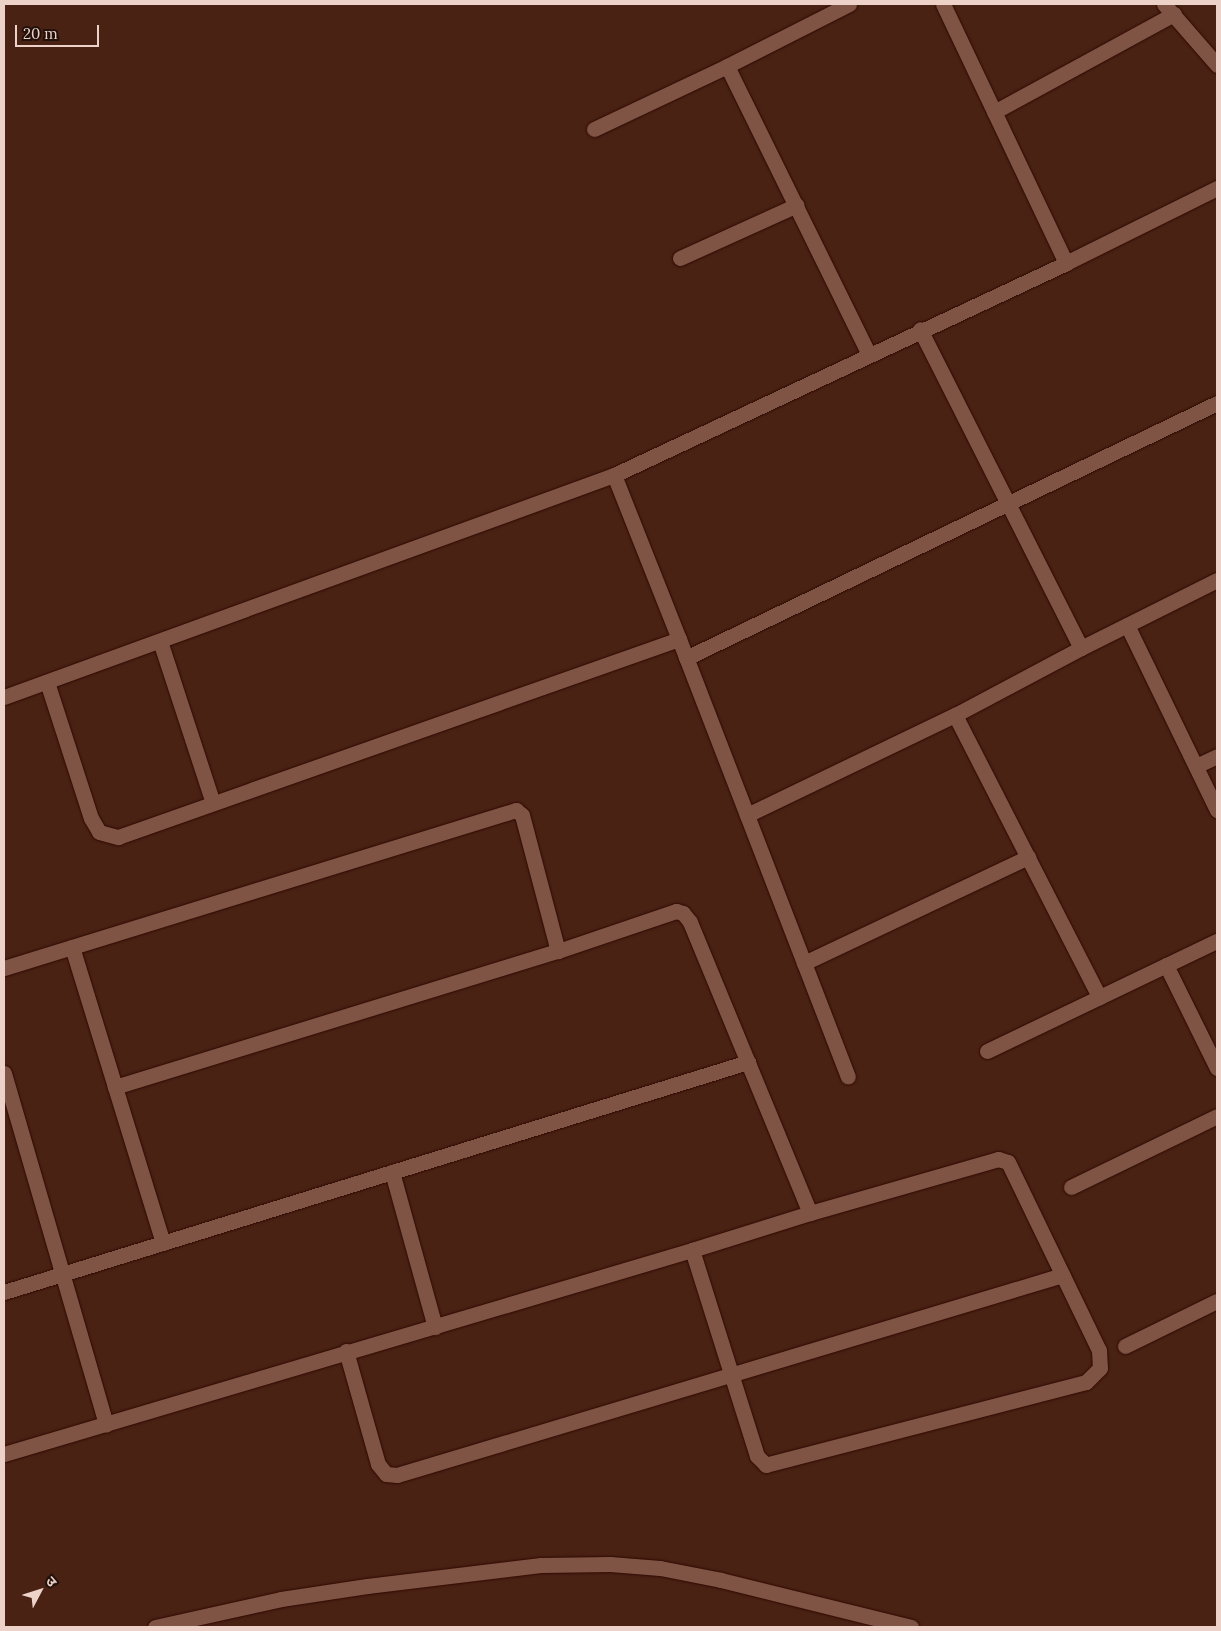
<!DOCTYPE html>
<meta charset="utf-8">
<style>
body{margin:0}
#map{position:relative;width:1221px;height:1631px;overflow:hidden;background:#4a2214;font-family:Lora,"Noto Sans Devanagari",serif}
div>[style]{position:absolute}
.roads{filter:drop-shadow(0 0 1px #2e0900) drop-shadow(0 0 1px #2e0900)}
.lane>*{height:15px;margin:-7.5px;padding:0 7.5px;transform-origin:7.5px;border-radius:7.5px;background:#805444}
.street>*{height:15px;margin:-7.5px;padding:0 7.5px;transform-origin:7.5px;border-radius:7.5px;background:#805444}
span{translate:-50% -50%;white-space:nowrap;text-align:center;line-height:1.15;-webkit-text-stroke:4.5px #23120b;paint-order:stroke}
.frame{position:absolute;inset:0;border:5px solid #edd2c9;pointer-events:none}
.north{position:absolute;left:15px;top:1566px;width:50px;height:50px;-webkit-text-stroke:4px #23120b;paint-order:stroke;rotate:50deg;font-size:14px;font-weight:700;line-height:20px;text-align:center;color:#edd2c9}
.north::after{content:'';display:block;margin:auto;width:18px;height:22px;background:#edd2c9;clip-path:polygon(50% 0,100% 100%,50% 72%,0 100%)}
.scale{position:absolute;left:15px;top:25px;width:84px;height:22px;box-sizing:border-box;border:2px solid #edd2c9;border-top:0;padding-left:6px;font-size:15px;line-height:18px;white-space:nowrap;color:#edd2c9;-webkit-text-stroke:4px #23120b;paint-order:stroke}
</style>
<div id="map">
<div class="roads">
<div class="lane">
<i style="left:155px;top:1627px;width:129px;rotate:-12.5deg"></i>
<i style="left:281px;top:1599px;width:87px;rotate:-8.6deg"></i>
<i style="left:367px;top:1586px;width:175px;rotate:-6.9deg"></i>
<i style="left:541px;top:1565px;width:69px;rotate:-0.8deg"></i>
<i style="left:610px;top:1564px;width:50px;rotate:4.6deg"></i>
<i style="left:660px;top:1568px;width:62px;rotate:11.1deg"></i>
<i style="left:721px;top:1580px;width:196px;rotate:13.9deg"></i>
</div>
<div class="street">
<i style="left:943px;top:4px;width:287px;rotate:64.6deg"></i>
<i style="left:1164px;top:4px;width:81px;rotate:49deg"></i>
<i style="left:727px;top:66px;width:137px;rotate:-26.9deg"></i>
<i style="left:994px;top:112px;width:205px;rotate:-28.6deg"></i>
<i style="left:594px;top:129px;width:147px;rotate:-25.3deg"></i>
<i style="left:727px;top:66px;width:321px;rotate:63.8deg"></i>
<i style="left:680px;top:258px;width:128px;rotate:-24.4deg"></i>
<i style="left:614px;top:475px;width:176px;rotate:68.4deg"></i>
<i style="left:1127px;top:625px;width:206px;rotate:64.1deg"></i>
<i style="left:160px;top:641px;width:170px;rotate:71.9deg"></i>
<i style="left:1081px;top:648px;width:152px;rotate:-26.6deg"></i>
<i style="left:686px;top:658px;width:589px;rotate:-25.65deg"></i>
<i style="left:47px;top:682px;width:143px;rotate:72.1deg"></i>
<i style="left:91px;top:818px;width:16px;rotate:60deg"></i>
<i style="left:99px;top:832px;width:20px;rotate:15deg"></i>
<i style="left:118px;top:837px;width:595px;rotate:-19.44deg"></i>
<i style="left:679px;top:639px;width:469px;rotate:68.9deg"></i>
<i style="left:4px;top:697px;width:649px;rotate:-20deg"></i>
<i style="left:614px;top:475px;width:499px;rotate:-25.1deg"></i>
<i style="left:1066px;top:263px;width:169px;rotate:-26.4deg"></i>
<i style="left:955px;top:715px;width:317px;rotate:62.9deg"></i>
<i style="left:1196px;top:766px;width:23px;rotate:-25deg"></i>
<i style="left:747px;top:815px;width:231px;rotate:-25.7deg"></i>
<i style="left:955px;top:715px;width:143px;rotate:-28deg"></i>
<i style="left:1081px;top:648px;width:357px;rotate:-116.8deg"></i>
<i style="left:72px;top:947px;width:146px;rotate:72.9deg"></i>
<i style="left:804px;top:963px;width:248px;rotate:-25.3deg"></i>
<i style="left:1166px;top:965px;width:115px;rotate:63.7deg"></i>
<i style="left:4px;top:968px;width:536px;rotate:-17.15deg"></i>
<i style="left:516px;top:810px;width:8px;rotate:40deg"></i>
<i style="left:522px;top:815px;width:141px;rotate:75.2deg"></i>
<i style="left:987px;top:1051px;width:255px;rotate:-25.6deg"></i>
<i style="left:4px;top:1073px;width:366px;rotate:73.8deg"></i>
<i style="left:392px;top:1172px;width:161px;rotate:74.5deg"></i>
<i style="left:1071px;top:1187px;width:162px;rotate:-25.9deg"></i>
<i style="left:163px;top:1243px;width:163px;rotate:-107.1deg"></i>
<i style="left:115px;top:1087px;width:463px;rotate:-17.1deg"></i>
<i style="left:558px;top:951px;width:125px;rotate:-18.7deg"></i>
<i style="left:676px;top:911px;width:7px;rotate:16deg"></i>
<i style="left:683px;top:913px;width:11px;rotate:52deg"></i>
<i style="left:690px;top:922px;width:315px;rotate:67.6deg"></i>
<i style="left:810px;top:1213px;width:196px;rotate:-16deg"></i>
<i style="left:998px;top:1159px;width:10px;rotate:17deg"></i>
<i style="left:1008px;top:1162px;width:209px;rotate:64.2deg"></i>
<i style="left:1099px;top:1350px;width:18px;rotate:87deg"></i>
<i style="left:1100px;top:1368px;width:20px;rotate:135deg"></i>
<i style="left:1086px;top:1382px;width:331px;rotate:165.5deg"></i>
<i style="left:766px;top:1465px;width:13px;rotate:-135deg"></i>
<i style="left:757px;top:1456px;width:216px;rotate:-107.5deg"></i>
<i style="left:692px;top:1250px;width:124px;rotate:-17.4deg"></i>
<i style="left:4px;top:1292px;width:779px;rotate:-17.18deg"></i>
<i style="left:1125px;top:1346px;width:102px;rotate:-26.1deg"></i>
<i style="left:346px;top:1351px;width:117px;rotate:74.2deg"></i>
<i style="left:378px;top:1464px;width:13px;rotate:51deg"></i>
<i style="left:386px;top:1474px;width:11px;rotate:5deg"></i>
<i style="left:397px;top:1475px;width:695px;rotate:-16.72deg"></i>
<i style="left:4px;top:1454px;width:718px;rotate:-16.52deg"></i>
</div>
</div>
<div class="frame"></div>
<div class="north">उ</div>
<div class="scale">20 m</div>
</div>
